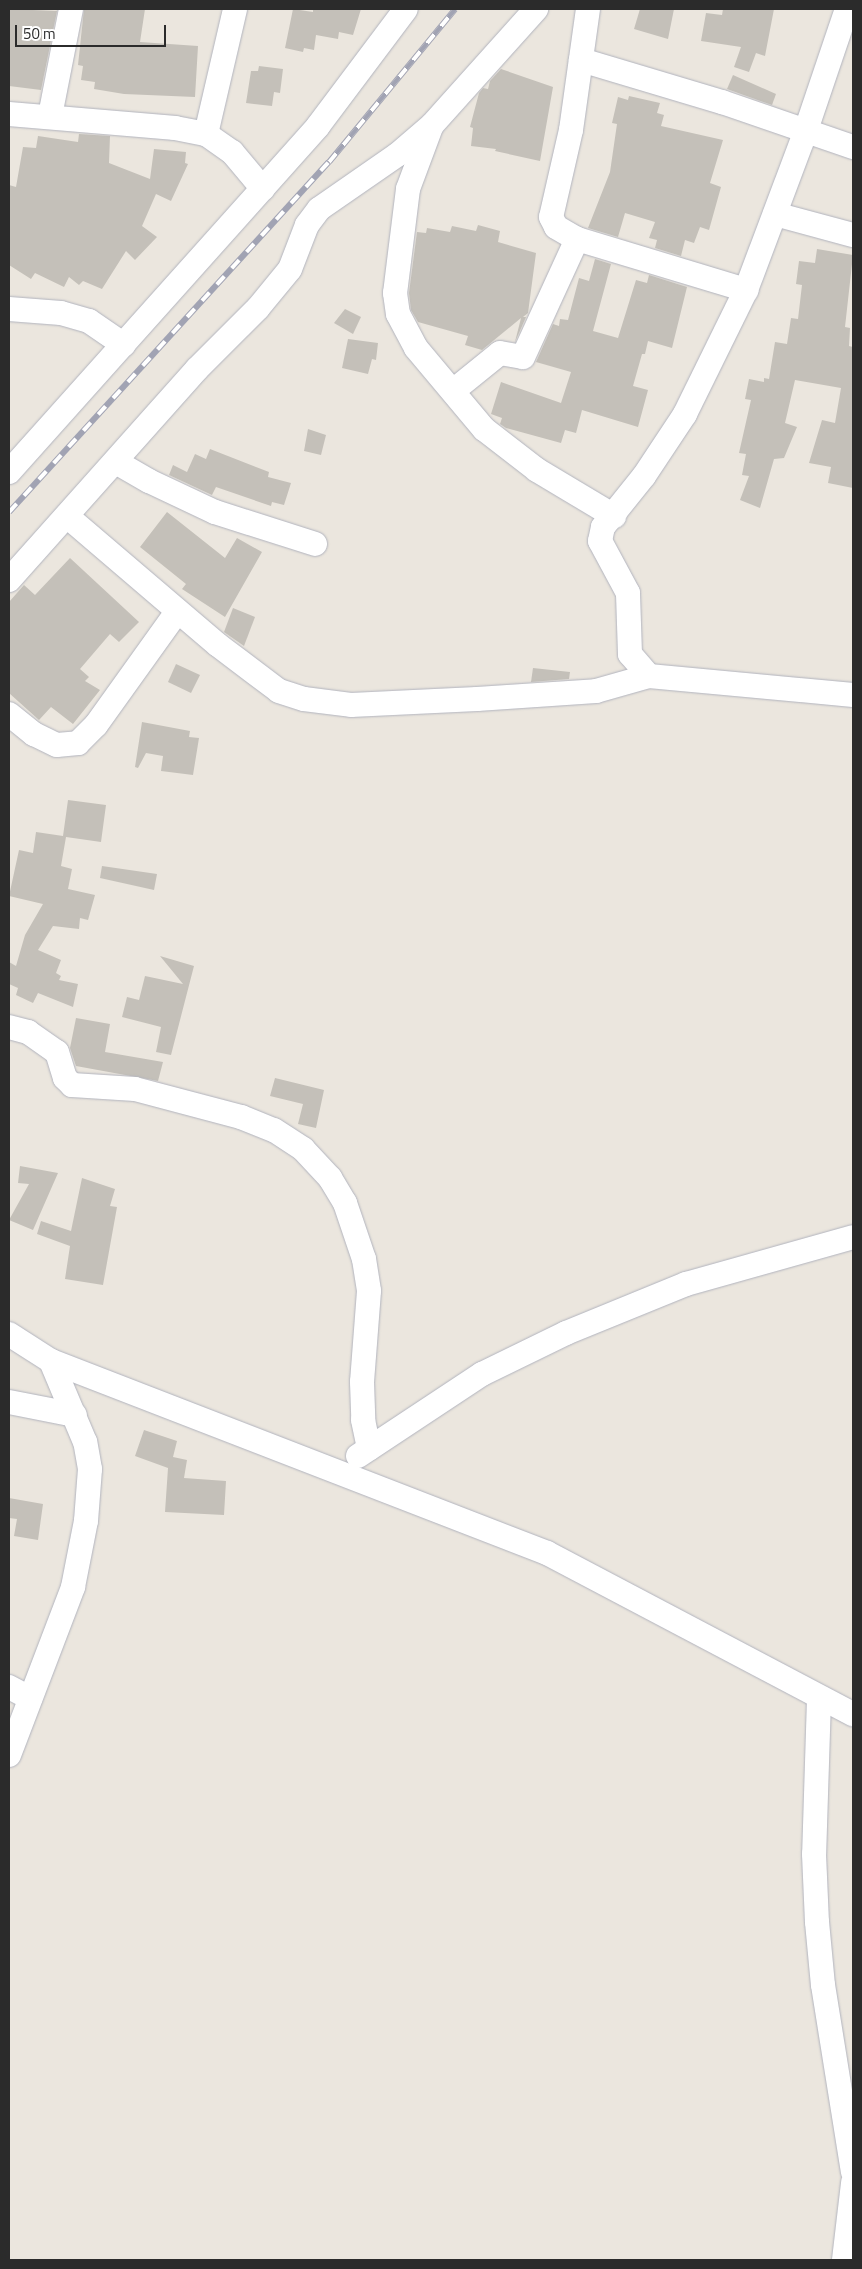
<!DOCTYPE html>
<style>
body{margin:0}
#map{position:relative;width:862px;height:2269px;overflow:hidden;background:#ebe6de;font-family:"Titillium Web",sans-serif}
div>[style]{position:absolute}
.building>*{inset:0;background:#c4c0b9}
.roads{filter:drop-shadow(0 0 1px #b1b3bd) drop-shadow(0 0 1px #b1b3bd)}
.minor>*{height:24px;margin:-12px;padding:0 12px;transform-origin:12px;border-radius:12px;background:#fff}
.rail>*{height:5.5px;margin-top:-2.75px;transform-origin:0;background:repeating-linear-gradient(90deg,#fff 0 11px,#a1a3b3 0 22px);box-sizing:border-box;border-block:1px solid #a1a3b3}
span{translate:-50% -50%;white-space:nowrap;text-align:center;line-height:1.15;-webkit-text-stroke:4px #fff;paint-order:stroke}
.frame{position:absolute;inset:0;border:10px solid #2b2b2b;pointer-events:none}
.scale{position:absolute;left:15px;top:25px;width:151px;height:22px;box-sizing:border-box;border:2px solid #2b2b2b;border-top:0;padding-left:6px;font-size:15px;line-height:18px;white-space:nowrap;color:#2b2b2b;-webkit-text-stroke:4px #fff;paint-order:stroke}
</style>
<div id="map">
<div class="building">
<i style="clip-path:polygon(9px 9px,57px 11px,41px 90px,9px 86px)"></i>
<i style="clip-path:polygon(84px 9px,145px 9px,140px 42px,198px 46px,195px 97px,124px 94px,94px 89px,95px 82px,81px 80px,83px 66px,78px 65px)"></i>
<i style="clip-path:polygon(293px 9px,313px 12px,313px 9px,361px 9px,353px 35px,339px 32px,338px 39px,316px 35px,314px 50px,304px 48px,303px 52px,285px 48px)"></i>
<i style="clip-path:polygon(640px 9px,674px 9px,668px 39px,634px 29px)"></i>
<i style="clip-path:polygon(723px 9px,774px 9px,765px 56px,756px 53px,749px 72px,734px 67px,741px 47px,701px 41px,706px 13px,722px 15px)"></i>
<i style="clip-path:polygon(259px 66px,283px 69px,280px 93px,274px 92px,272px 106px,246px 103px,251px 71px,258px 71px)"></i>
<i style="clip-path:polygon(501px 69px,553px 87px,540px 161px,495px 151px,496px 149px,471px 146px,473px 128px,470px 127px,479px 93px,483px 88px,488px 89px,490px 81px)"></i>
<i style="clip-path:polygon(733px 75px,776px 94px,772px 105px,727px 89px)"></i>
<i style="clip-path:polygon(629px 96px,660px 103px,657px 113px,664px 115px,661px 126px,723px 140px,710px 183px,721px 187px,709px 230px,700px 227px,694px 243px,685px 240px,681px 256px,655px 248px,657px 240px,649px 238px,655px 222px,625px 213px,618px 237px,588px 228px,610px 172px,617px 124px,612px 123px,618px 97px,628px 100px)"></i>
<i style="clip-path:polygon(79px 134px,110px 136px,109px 163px,150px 179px,154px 149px,186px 152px,185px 163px,188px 164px,171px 201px,156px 194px,142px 226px,157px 237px,135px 260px,126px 251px,102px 289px,83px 281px,79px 285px,69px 277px,64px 287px,35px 273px,31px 279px,9px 265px,9px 185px,16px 187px,23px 147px,36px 148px,38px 136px,78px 142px)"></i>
<i style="clip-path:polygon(478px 225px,500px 231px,498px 242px,536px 253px,528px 313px,523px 317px,526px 317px,515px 342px,521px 318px,482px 350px,465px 345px,468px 336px,418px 322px,411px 310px,409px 293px,417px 232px,426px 233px,427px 228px,450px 232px,452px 226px,476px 231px)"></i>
<i style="clip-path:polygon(817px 249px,853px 255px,845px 327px,850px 328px,849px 346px,853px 347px,853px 488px,828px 483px,831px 467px,809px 463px,822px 420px,835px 423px,841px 388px,795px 380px,785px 423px,797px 427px,784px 458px,774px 459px,760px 508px,740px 500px,749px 476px,742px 475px,746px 454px,739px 453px,751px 400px,745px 399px,749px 379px,764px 382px,764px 378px,769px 379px,775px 342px,787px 344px,791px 318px,798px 319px,802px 285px,796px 284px,799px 261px,815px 263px)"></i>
<i style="clip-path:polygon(595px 259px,611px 264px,593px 331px,618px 338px,636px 280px,647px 283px,649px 275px,687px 287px,672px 348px,648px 341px,645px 354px,642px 354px,633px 386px,648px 390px,638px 427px,582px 410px,576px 433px,565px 430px,561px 443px,506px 428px,500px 424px,502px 418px,491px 414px,501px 382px,561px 403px,571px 372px,536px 362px,553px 324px,559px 326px,560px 319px,568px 320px,579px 278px,589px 281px)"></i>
<i style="clip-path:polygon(345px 309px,361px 317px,353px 334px,334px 323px)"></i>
<i style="clip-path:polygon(348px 339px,378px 343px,376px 360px,372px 359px,368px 374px,342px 368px)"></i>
<i style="clip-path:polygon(308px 429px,326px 435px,321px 455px,304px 451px)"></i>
<i style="clip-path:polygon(210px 449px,269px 472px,268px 477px,291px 483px,284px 505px,272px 502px,271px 506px,216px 487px,212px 495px,169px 475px,173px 465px,187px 472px,195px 454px,206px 459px)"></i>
<i style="clip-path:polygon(167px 512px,225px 558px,237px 538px,262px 552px,225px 617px,182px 589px,186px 584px,140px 547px)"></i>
<i style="clip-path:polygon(70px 558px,139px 622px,119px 642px,110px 634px,80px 669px,89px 677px,85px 681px,100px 690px,73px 724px,51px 707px,39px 720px,9px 693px,9px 602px,24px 585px,35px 595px)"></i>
<i style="clip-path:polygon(233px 608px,255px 617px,244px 646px,224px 632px)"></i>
<i style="clip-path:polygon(176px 664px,200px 675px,191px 693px,168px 682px)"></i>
<i style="clip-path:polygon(533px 668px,570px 672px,569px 679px,531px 682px)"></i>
<i style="clip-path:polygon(142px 722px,190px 731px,189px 737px,199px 738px,193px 775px,161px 771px,163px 756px,146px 753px,138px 768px,135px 767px)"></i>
<i style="clip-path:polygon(68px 800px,106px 805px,101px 842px,66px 837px,61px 866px,72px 869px,68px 889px,95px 895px,88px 920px,80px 918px,79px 929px,53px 926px,38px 950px,61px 960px,56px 973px,61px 976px,59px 980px,78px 984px,73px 1007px,38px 993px,33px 1003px,16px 995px,18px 988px,9px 984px,9px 962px,16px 966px,25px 935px,43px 904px,9px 896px,19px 850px,33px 853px,36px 832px,63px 836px)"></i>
<i style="clip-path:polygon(102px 866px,157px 874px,154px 890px,100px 878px)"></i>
<i style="clip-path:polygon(160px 956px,194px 966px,171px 1055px,156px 1052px,161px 1027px,122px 1017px,127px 997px,139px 1000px,145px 976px,183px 984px)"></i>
<i style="clip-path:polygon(76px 1018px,110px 1024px,105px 1052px,163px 1062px,158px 1081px,76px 1066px,70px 1048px)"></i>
<i style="clip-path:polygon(275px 1078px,324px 1090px,316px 1128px,298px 1124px,303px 1104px,270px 1096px)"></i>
<i style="clip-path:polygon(20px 1166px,58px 1173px,33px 1230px,9px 1220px,29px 1184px,18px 1183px)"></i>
<i style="clip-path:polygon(82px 1178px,115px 1189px,110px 1206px,117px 1207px,103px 1285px,65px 1279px,70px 1246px,37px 1234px,41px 1221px,71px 1231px)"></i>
<i style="clip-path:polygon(144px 1430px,177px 1441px,173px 1457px,187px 1460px,184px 1478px,226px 1481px,224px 1515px,165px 1512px,168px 1468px,135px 1456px)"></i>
<i style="clip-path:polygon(9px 1498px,43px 1504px,38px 1540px,14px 1536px,17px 1519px,9px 1518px)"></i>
</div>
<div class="roads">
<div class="minor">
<i style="left:588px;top:9px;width:122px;rotate:98deg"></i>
<i style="left:571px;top:130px;width:89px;rotate:102.9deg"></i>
<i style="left:551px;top:217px;width:11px;rotate:63deg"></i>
<i style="left:556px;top:227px;width:24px;rotate:30deg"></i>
<i style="left:577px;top:239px;width:177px;rotate:16.8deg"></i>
<i style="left:581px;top:60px;width:147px;rotate:16.6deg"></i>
<i style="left:722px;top:102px;width:139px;rotate:19deg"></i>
<i style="left:9px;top:114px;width:167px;rotate:4.8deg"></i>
<i style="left:175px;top:128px;width:32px;rotate:11deg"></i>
<i style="left:206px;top:134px;width:32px;rotate:35deg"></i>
<i style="left:232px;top:152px;width:48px;rotate:50deg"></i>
<i style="left:50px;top:116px;width:109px;rotate:-78.9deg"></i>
<i style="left:431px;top:127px;width:66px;rotate:110.4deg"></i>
<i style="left:408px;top:189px;width:105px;rotate:97.1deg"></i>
<i style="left:395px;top:293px;width:21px;rotate:82deg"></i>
<i style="left:398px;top:314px;width:38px;rotate:62deg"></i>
<i style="left:416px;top:348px;width:106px;rotate:50deg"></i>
<i style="left:484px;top:429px;width:67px;rotate:37.7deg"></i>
<i style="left:537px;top:470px;width:90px;rotate:30.9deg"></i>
<i style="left:206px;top:134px;width:128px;rotate:-76.9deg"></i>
<i style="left:775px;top:214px;width:81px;rotate:15.1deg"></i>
<i style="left:9px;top:309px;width:52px;rotate:4.4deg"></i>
<i style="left:61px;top:313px;width:29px;rotate:16deg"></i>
<i style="left:89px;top:321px;width:42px;rotate:34.4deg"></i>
<i style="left:453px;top:391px;width:60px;rotate:-39deg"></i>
<i style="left:500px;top:353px;width:23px;rotate:10deg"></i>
<i style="left:523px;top:357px;width:130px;rotate:-65.4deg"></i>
<i style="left:116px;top:462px;width:38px;rotate:30deg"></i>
<i style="left:149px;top:481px;width:73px;rotate:25.2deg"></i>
<i style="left:215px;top:512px;width:105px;rotate:17.7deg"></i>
<i style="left:9px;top:472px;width:464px;rotate:-48.2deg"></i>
<i style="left:318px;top:126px;width:146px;rotate:-53.1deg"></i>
<i style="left:68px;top:517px;width:197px;rotate:40.5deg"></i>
<i style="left:218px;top:645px;width:76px;rotate:37deg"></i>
<i style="left:279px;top:691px;width:26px;rotate:18deg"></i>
<i style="left:304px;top:699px;width:47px;rotate:7.3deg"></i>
<i style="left:351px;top:705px;width:126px;rotate:-2.7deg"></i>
<i style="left:477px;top:699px;width:119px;rotate:-3.8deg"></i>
<i style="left:596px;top:691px;width:55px;rotate:-15.8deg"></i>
<i style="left:649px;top:676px;width:205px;rotate:5.3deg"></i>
<i style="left:9px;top:580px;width:283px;rotate:-48.3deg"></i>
<i style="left:197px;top:369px;width:86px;rotate:-45deg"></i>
<i style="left:258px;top:308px;width:50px;rotate:-50.6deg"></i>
<i style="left:290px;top:269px;width:47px;rotate:-68.9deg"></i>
<i style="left:307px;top:225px;width:20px;rotate:-53deg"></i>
<i style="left:319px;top:209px;width:95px;rotate:-34.7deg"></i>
<i style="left:397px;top:155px;width:46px;rotate:-40.6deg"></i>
<i style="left:432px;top:125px;width:156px;rotate:-48.1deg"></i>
<i style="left:649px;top:676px;width:29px;rotate:-131deg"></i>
<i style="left:630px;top:654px;width:61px;rotate:-91.9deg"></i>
<i style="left:628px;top:593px;width:59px;rotate:-118.3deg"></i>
<i style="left:600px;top:541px;width:14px;rotate:-78deg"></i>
<i style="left:603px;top:527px;width:65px;rotate:-51.2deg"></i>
<i style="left:644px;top:476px;width:74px;rotate:-56.5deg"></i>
<i style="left:685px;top:414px;width:138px;rotate:-63.8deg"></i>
<i style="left:746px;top:290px;width:171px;rotate:-69.4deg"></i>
<i style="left:806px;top:130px;width:128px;rotate:-71.3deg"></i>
<i style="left:9px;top:714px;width:32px;rotate:39deg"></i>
<i style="left:34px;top:734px;width:25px;rotate:26deg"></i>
<i style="left:57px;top:745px;width:21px;rotate:-5deg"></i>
<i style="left:78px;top:743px;width:25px;rotate:-45deg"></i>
<i style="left:96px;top:725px;width:139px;rotate:-54.4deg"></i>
<i style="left:9px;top:1027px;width:20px;rotate:15deg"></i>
<i style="left:28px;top:1032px;width:35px;rotate:35deg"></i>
<i style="left:57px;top:1052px;width:27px;rotate:73deg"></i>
<i style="left:65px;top:1078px;width:10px;rotate:45deg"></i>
<i style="left:72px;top:1085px;width:63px;rotate:3.6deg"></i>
<i style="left:135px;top:1089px;width:110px;rotate:14.8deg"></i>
<i style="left:241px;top:1117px;width:35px;rotate:22deg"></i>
<i style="left:274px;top:1130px;width:35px;rotate:33deg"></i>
<i style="left:303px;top:1149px;width:40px;rotate:47deg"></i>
<i style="left:330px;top:1178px;width:29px;rotate:59deg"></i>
<i style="left:345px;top:1203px;width:59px;rotate:71.3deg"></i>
<i style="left:364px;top:1259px;width:32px;rotate:81deg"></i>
<i style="left:369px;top:1291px;width:91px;rotate:94.4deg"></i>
<i style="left:362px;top:1382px;width:38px;rotate:88deg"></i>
<i style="left:363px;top:1420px;width:29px;rotate:78deg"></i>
<i style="left:9px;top:1334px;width:50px;rotate:32.7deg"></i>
<i style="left:51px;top:1361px;width:532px;rotate:21.16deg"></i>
<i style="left:547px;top:1553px;width:346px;rotate:27.8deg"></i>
<i style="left:9px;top:1402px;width:67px;rotate:11.1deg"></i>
<i style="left:358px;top:1456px;width:149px;rotate:-33.5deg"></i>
<i style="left:482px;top:1374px;width:93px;rotate:-26deg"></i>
<i style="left:566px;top:1333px;width:130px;rotate:-22.2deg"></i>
<i style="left:686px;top:1284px;width:173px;rotate:-15.7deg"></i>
<i style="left:9px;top:1687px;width:24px;rotate:28deg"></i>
<i style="left:819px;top:1699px;width:155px;rotate:91.8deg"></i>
<i style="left:814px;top:1854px;width:68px;rotate:87.5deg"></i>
<i style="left:817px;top:1922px;width:63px;rotate:84.6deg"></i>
<i style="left:823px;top:1985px;width:189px;rotate:80.9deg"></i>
<i style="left:9px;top:1755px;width:180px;rotate:-69.1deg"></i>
<i style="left:73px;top:1587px;width:67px;rotate:-78.9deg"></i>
<i style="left:86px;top:1521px;width:52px;rotate:-85.6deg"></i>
<i style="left:90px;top:1469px;width:27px;rotate:-100deg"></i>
<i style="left:85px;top:1442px;width:88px;rotate:-112.8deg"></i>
<i style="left:844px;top:2260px;width:78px;rotate:-83.3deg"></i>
</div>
</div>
<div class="rail">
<i style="left:9px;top:512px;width:474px;rotate:-47.6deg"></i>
<i style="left:329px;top:162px;width:198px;rotate:-50.5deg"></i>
</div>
<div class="frame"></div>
<div class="scale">50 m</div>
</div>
